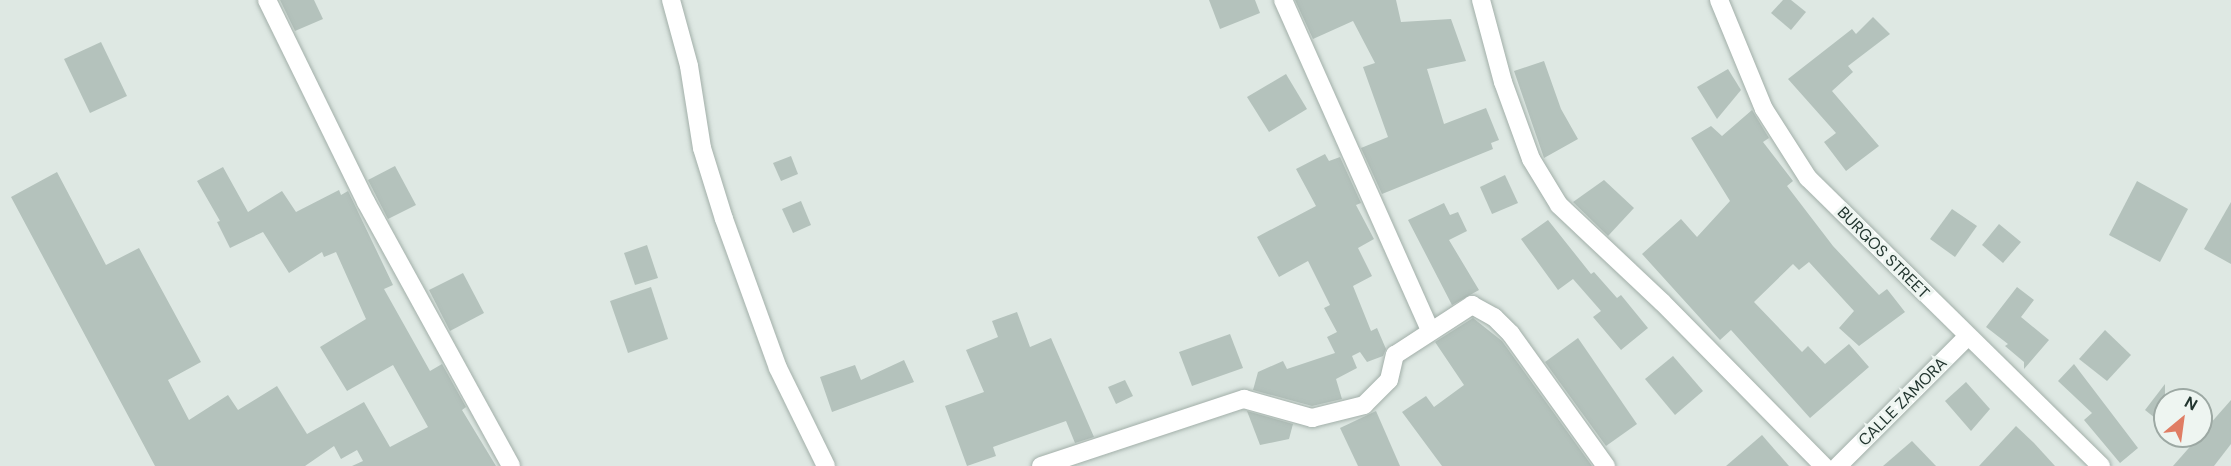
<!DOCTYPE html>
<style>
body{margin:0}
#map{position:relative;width:2231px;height:466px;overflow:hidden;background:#dee8e3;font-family:"DM Sans",sans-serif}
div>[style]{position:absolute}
.building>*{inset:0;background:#b4c2bc}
.roads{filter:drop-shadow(0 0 2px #a2afa9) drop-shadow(0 0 2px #a2afa9)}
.minor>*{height:18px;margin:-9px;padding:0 9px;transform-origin:9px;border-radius:9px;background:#fff}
.tertiary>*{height:18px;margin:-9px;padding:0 9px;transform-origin:9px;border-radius:9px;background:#fff}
.secondary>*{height:18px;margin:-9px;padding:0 9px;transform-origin:9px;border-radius:9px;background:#fff}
span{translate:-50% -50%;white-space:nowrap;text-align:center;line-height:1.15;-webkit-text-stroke:6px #eef5f1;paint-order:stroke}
.street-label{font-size:16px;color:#22352f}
.north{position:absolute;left:2153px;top:388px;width:60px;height:60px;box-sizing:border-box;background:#eef5f1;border:2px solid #9ca8a3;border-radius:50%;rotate:29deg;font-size:16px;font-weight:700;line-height:24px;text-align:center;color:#22352f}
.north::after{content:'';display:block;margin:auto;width:21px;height:27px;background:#e07d64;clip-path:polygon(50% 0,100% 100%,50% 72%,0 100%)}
</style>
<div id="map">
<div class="building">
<i style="clip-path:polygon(280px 0,314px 0,323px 19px,295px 31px)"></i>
<i style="clip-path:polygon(1209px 0,1255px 0,1260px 13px,1220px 29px)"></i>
<i style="clip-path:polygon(1295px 0,1396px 0,1401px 22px,1451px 19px,1466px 61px,1427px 69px,1444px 124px,1486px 108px,1499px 140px,1491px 143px,1493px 149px,1382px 194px,1361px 148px,1388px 137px,1363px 67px,1375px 63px,1353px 21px,1313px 39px)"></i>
<i style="clip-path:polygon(1783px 0,1791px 0,1806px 12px,1791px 30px,1771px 13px)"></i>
<i style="clip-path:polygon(1873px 17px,1890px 34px,1848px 66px,1853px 72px,1832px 91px,1879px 146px,1846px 171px,1824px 142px,1836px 133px,1788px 79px,1852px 29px,1856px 34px)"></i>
<i style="clip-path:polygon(101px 42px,127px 96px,90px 113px,64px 59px)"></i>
<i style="clip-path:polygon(1544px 61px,1561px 109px,1578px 139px,1544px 158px,1514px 71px)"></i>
<i style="clip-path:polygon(1728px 69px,1741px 90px,1717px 119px,1697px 87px)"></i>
<i style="clip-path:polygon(1286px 74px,1307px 109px,1269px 132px,1247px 97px)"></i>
<i style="clip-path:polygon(1752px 110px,1769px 138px,1763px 142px,1793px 181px,1787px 186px,1833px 246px,1879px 295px,1887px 289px,1905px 312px,1859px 346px,1839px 328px,1854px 311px,1809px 262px,1799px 270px,1793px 264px,1754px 302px,1802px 352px,1808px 346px,1825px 364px,1849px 344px,1869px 367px,1810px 418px,1731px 330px,1720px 340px,1642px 254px,1681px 219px,1697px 237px,1730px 201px,1691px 138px,1711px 126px,1722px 136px)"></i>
<i style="clip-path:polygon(1325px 154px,1329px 161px,1340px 157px,1361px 203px,1356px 205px,1374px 239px,1358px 248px,1372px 276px,1353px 286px,1371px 331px,1377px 328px,1386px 349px,1383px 356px,1367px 362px,1360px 352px,1352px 356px,1357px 368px,1336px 379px,1342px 399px,1312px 406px,1253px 390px,1258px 372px,1283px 361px,1287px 369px,1335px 353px,1327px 337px,1337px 332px,1324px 308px,1330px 305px,1308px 261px,1279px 277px,1257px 237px,1316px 206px,1296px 169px)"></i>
<i style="clip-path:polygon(791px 156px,798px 174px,781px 181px,773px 163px)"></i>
<i style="clip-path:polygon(395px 166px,416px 205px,388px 219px,368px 180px)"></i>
<i style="clip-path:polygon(223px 167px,248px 212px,282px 191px,296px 212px,339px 190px,341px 195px,348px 191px,393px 285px,384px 289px,430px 371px,442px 364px,466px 407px,462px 410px,496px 466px,352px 466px,363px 461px,357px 450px,341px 459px,334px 446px,305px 466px,155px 466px,11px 197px,57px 172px,106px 265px,139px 248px,201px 362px,168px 380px,189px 420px,228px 395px,238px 410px,277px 386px,307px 434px,364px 402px,390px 447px,428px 427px,393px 365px,347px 391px,320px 347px,366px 319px,336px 252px,324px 257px,322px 252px,289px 273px,263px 232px,230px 248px,217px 222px,220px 221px,197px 181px)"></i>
<i style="clip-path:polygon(1505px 175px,1518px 203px,1492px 214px,1480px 187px)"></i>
<i style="clip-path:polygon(1604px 180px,1634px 208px,1608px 236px,1573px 202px)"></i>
<i style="clip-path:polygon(2137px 181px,2188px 209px,2160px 262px,2109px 235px)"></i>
<i style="clip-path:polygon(801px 201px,811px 225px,793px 233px,782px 209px)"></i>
<i style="clip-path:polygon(2231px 202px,2231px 264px,2204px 249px)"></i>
<i style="clip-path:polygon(1444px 203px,1450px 215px,1458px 212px,1467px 231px,1449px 240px,1479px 290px,1452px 305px,1408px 220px)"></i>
<i style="clip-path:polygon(1952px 209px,1977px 226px,1955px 257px,1930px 239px)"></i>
<i style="clip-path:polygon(1548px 220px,1591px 274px,1594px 272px,1617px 298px,1621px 295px,1648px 328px,1621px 350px,1593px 317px,1601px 311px,1573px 279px,1558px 290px,1521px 239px)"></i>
<i style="clip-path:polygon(1999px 224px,2021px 242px,2003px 263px,1982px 245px)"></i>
<i style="clip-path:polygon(647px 245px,658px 278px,635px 285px,624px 253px)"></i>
<i style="clip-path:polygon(463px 273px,484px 313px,450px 331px,429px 290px)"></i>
<i style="clip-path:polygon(651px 287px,668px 339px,628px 353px,610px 301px)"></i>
<i style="clip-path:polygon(2017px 287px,2034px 300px,2021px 317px,2049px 340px,2024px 369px,2024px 362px,2005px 346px,2008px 344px,1986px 327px)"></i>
<i style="clip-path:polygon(1017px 312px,1030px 347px,1051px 338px,1094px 437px,1075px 443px,1066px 421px,993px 447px,996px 456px,967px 466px,945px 406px,984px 392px,966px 350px,998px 337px,992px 321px)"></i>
<i style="clip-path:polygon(1473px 318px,1502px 341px,1592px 466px,1442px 466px,1402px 412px,1426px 396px,1434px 407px,1464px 385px,1435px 342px)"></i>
<i style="clip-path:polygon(2105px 330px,2131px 355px,2107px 381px,2079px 359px)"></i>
<i style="clip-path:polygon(1230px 334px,1243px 368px,1192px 386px,1179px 352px)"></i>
<i style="clip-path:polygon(1578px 338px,1637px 424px,1606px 446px,1545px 362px)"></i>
<i style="clip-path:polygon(1673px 356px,1703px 391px,1675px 415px,1645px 379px)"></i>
<i style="clip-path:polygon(904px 360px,914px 382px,832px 412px,820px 377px,855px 365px,861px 380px)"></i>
<i style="clip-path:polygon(2074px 364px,2138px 448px,2120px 463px,2084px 420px,2092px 413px,2058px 381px)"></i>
<i style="clip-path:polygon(1125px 380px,1133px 396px,1116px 404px,1108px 387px)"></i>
<i style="clip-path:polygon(1966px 382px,1990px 409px,1971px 431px,1945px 401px)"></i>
<i style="clip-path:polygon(2165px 384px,2165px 426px,2145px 410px)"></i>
<i style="clip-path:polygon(2231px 400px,2231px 444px,2214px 466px,2173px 466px)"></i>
<i style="clip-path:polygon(1247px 411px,1293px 424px,1289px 439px,1260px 445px)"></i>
<i style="clip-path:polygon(1376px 411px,1400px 466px,1358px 466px,1340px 428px)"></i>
<i style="clip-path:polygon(2016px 426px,2034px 443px,2055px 466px,1979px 466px)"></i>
<i style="clip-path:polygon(1762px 435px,1789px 466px,1726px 466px)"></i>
<i style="clip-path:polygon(1912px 441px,1936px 466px,1883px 466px)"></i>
</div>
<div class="roads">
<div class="minor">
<i style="left:267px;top:0;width:225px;rotate:63.9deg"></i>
<i style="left:366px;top:202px;width:301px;rotate:61.2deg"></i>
<i style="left:671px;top:0;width:68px;rotate:74.7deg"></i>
<i style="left:689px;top:66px;width:83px;rotate:81deg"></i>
<i style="left:702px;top:148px;width:74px;rotate:72.8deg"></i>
<i style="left:724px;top:219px;width:158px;rotate:70.1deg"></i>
<i style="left:778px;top:368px;width:109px;rotate:63.9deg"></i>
<i style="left:1283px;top:0;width:361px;rotate:66deg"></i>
<i style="left:1481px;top:0;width:85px;rotate:75deg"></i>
<i style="left:1503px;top:82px;width:82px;rotate:70deg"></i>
<i style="left:1531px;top:159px;width:54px;rotate:58.7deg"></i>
<i style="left:1559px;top:205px;width:141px;rotate:43.3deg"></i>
<i style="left:1662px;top:302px;width:231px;rotate:45.4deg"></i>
<i style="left:1041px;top:466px;width:214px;rotate:-18.3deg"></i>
<i style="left:1244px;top:399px;width:71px;rotate:15.6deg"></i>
<i style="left:1312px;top:418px;width:54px;rotate:-14deg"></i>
<i style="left:1364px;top:405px;width:35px;rotate:-45deg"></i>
<i style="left:1389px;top:380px;width:26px;rotate:-77deg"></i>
<i style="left:1395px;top:355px;width:92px;rotate:-33deg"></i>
<i style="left:1472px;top:305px;width:25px;rotate:29deg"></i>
<i style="left:1494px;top:317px;width:24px;rotate:45deg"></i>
<i style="left:1511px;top:334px;width:163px;rotate:54.3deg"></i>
</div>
<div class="tertiary">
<i style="left:1838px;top:466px;width:182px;rotate:-45deg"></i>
</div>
<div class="secondary">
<i style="left:1719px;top:0;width:118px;rotate:67.6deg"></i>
<i style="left:1764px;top:109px;width:82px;rotate:57.5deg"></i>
<i style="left:1808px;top:178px;width:411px;rotate:44.5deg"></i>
</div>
</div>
<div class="street-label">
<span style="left:1883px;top:253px;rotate:45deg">BURGOS STREET</span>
<span style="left:1903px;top:402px;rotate:-45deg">CALLE ZAMORA</span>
</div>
<div class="north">N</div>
</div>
